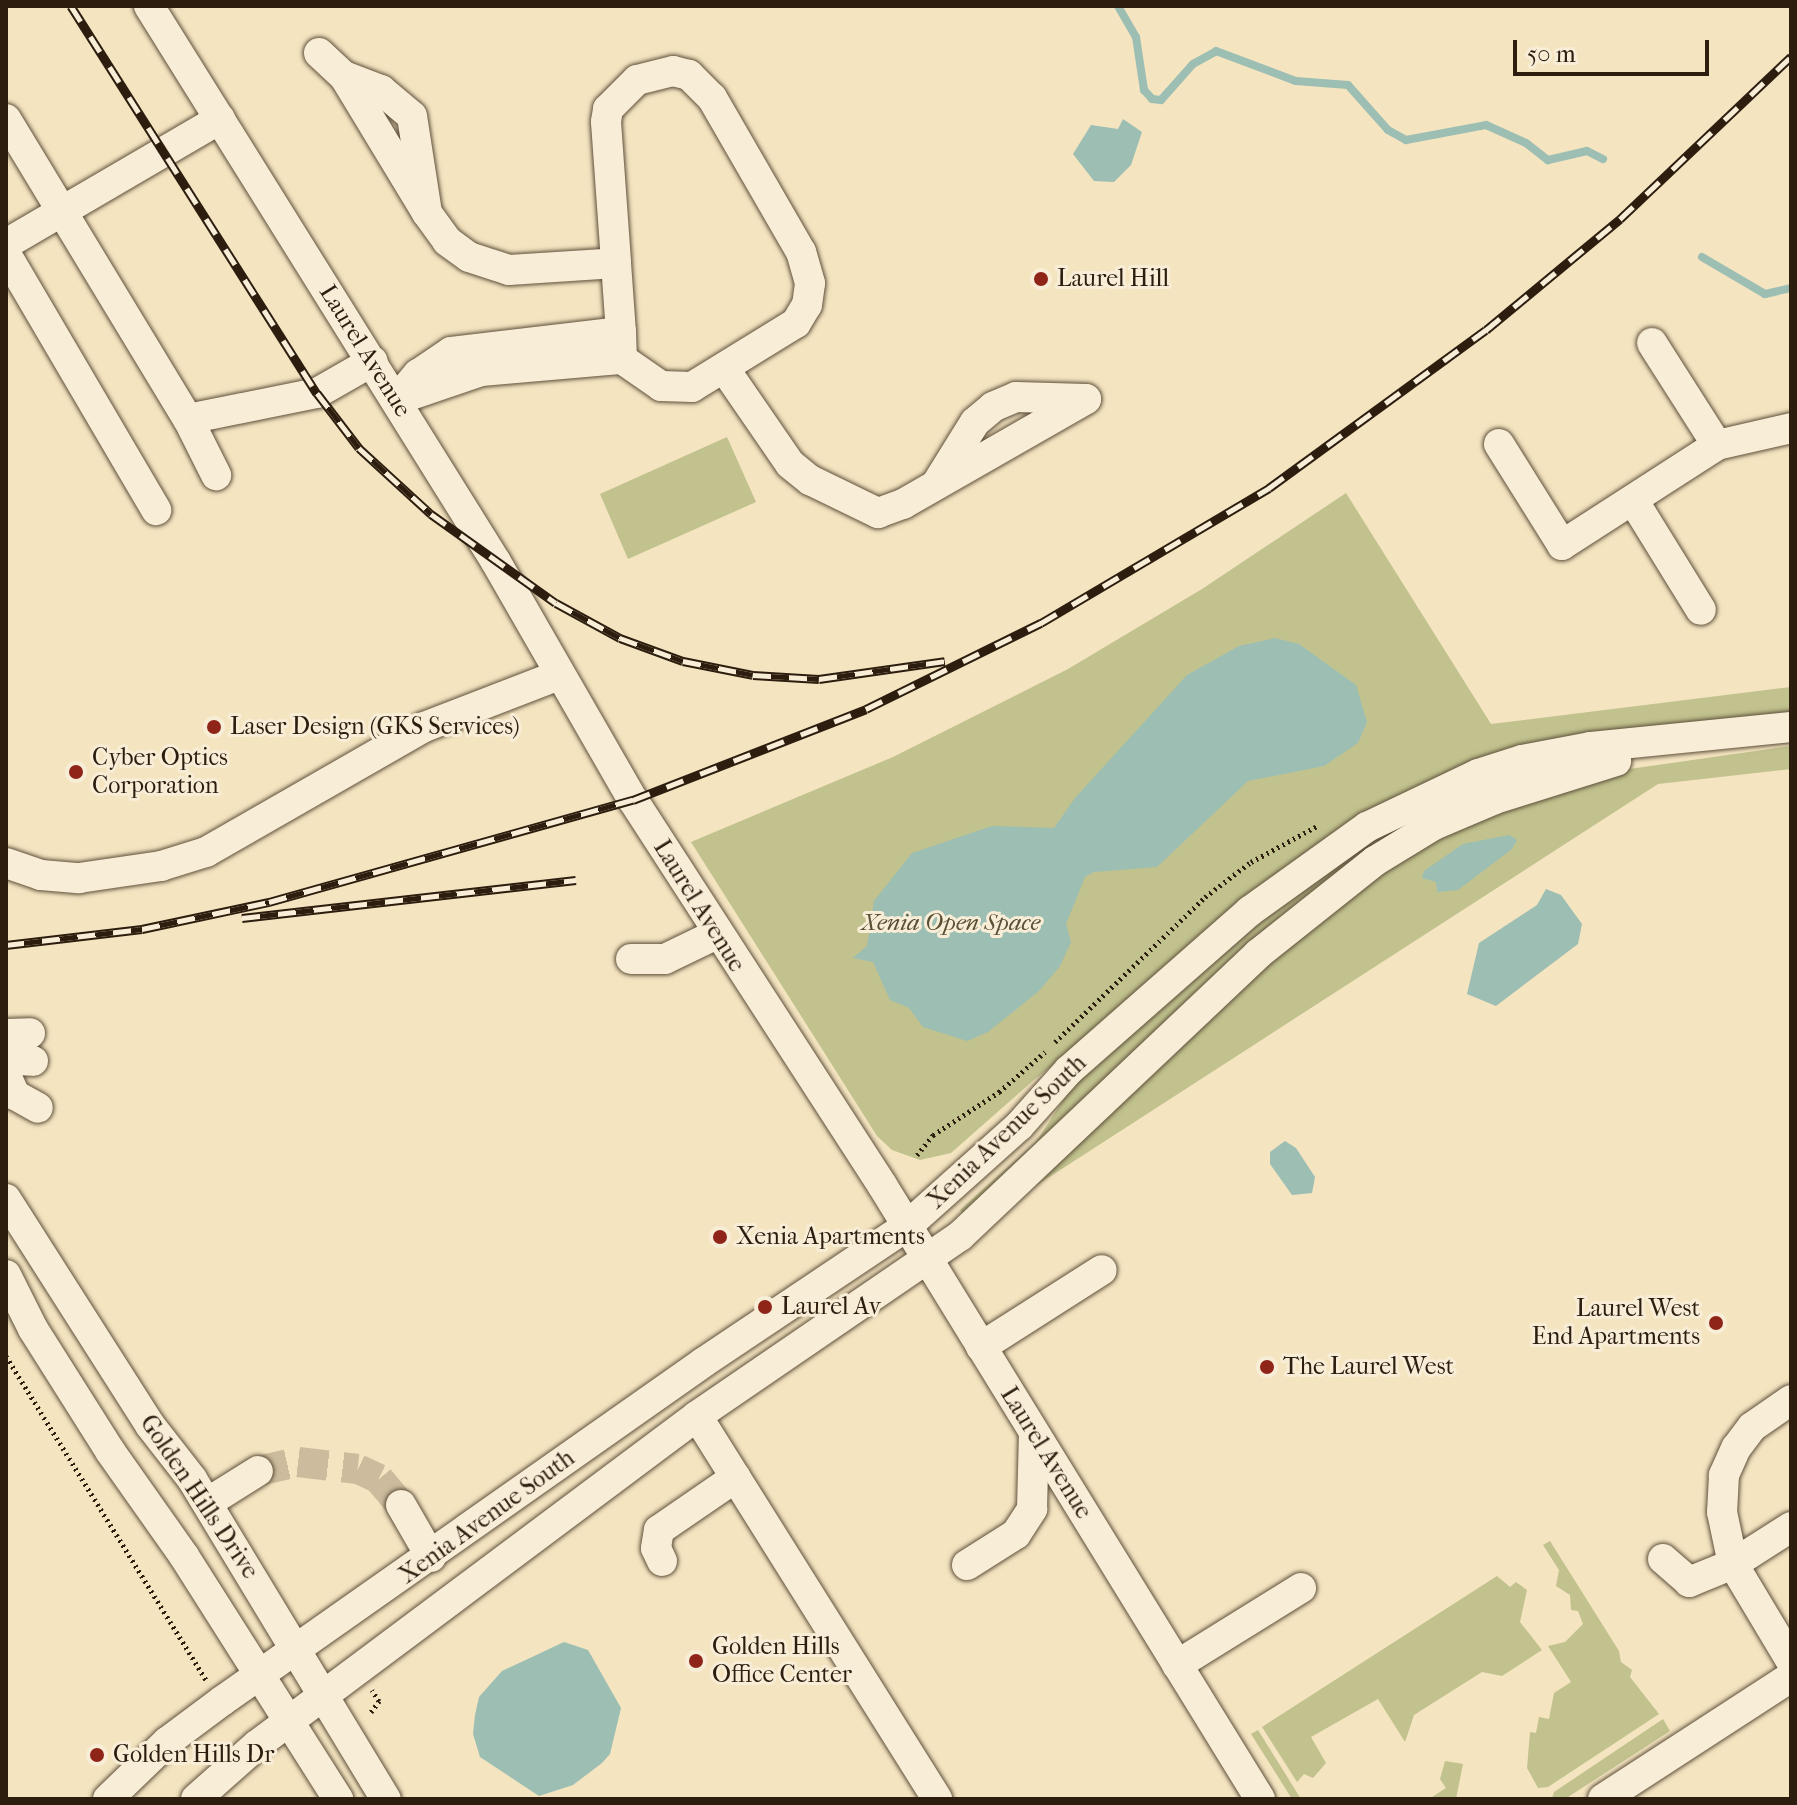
<!DOCTYPE html>
<style>
body{margin:0}
#map{position:relative;width:1797px;height:1805px;overflow:hidden;background:#f4e4c0;font-family:"IM FELL French Canon",serif}
div>[style]{position:absolute}
.green>*{inset:0;background:#c1c28e}
.water>*{inset:0;background:#9cbeb3}
.stream>*{height:8px;margin:-4px;padding:0 4px;transform-origin:4px;border-radius:4px;background:#9cbeb3}
.minor-tunnel>*{height:30px;margin-top:-15px;transform-origin:0;background:repeating-linear-gradient(90deg,#ccbc9d 0 30px,transparent 0 45px)}
.path>*{height:5px;margin-top:-2.5px;transform-origin:0;background:repeating-linear-gradient(90deg,#2c1d0f 0 2px,transparent 0 6px)}
.roads{filter:drop-shadow(0 0 2px #5e4f3b) drop-shadow(0 0 2px #5e4f3b)}
.minor>*{height:30px;margin:-15px;padding:0 15px;transform-origin:15px;border-radius:15px;background:#f8edd6}
.rail>*{height:9px;margin-top:-4.5px;transform-origin:0;background:repeating-linear-gradient(90deg,#f8edd6 0 18px,#2c1d0f 0 36px);box-sizing:border-box;border-block:2px solid #2c1d0f}
.dots>*{width:22px;height:22px;translate:-50% -50%;box-sizing:border-box;border:4px solid #f8edd6;border-radius:50%}
span{translate:-50% -50%;white-space:nowrap;text-align:center;line-height:1.15;-webkit-text-stroke:6px #f8edd6;paint-order:stroke}
.poi-label{font-size:24px;color:#2c1d0f}
.left{translate:0 -50%;text-align:left}
.right{translate:-100% -50%;text-align:right}
.street-label{font-size:24px;color:#2c1d0f}
.park-label{font-size:24px;color:#594f35;font-style:italic}
.frame{position:absolute;inset:0;border:8px solid #2c1d0f;pointer-events:none}
.scale{position:absolute;left:1513px;top:40px;width:196px;height:36px;box-sizing:border-box;border:4px solid #2c1d0f;border-top:0;padding-left:10px;font-size:24px;line-height:28px;white-space:nowrap;color:#2c1d0f;-webkit-text-stroke:6px #f8edd6;paint-order:stroke}
</style>
<div id="map">
<div class="green">
<i style="clip-path:polygon(727px 437px,756px 502px,628px 559px,600px 494px)"></i>
<i style="clip-path:polygon(1346px 493px,1491px 724px,1791px 687px,1791px 712px,1488px 760px,1135px 1003px,1035px 1079px,951px 1153px,920px 1160px,892px 1150px,877px 1136px,691px 842px,893px 757px,1068px 669px,1202px 589px)"></i>
<i style="clip-path:polygon(1791px 746px,1791px 769px,1658px 784px,1012px 1201px,1295px 932px,1402px 853px,1594px 774px)"></i>
<i style="clip-path:polygon(1422px 823px,963px 1214px,960px 1210px,1036px 1142px,1071px 1088px,1245px 926px,1387px 826px)"></i>
<i style="clip-path:polygon(1550px 1541px,1619px 1651px,1621px 1662px,1632px 1670px,1630px 1677px,1659px 1714px,1548px 1787px,1538px 1788px,1527px 1768px,1530px 1732px,1536px 1733px,1539px 1717px,1549px 1719px,1554px 1693px,1571px 1682px,1548px 1646px,1565px 1642px,1583px 1624px,1578px 1611px,1571px 1610px,1570px 1595px,1556px 1586px,1559px 1570px,1543px 1545px)"></i>
<i style="clip-path:polygon(1497px 1576px,1510px 1587px,1516px 1582px,1527px 1590px,1520px 1622px,1542px 1650px,1502px 1676px,1482px 1672px,1414px 1715px,1405px 1742px,1378px 1699px,1311px 1737px,1326px 1763px,1313px 1778px,1304px 1774px,1297px 1782px,1262px 1727px)"></i>
<i style="clip-path:polygon(1663px 1719px,1670px 1731px,1565px 1799px,1552px 1798px,1554px 1792px)"></i>
<i style="clip-path:polygon(1258px 1730px,1301px 1799px,1292px 1799px,1251px 1734px)"></i>
<i style="clip-path:polygon(1445px 1761px,1463px 1764px,1456px 1799px,1429px 1799px,1446px 1788px,1440px 1779px)"></i>
</div>
<div class="water">
<i style="clip-path:polygon(1123px 119px,1142px 132px,1131px 165px,1114px 182px,1094px 181px,1073px 154px,1091px 125px,1118px 129px)"></i>
<i style="clip-path:polygon(1275px 638px,1299px 644px,1356px 685px,1367px 722px,1358px 743px,1324px 766px,1248px 781px,1157px 867px,1094px 872px,1085px 877px,1066px 924px,1071px 942px,1060px 966px,1039px 991px,988px 1032px,967px 1041px,923px 1027px,909px 1008px,890px 1000px,873px 962px,853px 958px,867px 946px,874px 901px,912px 853px,992px 826px,1054px 828px,1075px 798px,1187px 675px,1239px 646px)"></i>
<i style="clip-path:polygon(1509px 835px,1517px 840px,1512px 849px,1458px 890px,1437px 892px,1436px 882px,1422px 878px,1424px 871px,1463px 844px)"></i>
<i style="clip-path:polygon(1546px 889px,1561px 895px,1582px 924px,1578px 944px,1496px 1006px,1467px 994px,1479px 943px,1537px 905px)"></i>
<i style="clip-path:polygon(1285px 1141px,1296px 1148px,1315px 1177px,1312px 1193px,1292px 1195px,1270px 1164px,1270px 1152px)"></i>
<i style="clip-path:polygon(564px 1642px,588px 1650px,621px 1708px,610px 1754px,602px 1763px,573px 1785px,539px 1796px,480px 1757px,473px 1734px,475px 1715px,479px 1697px,502px 1671px)"></i>
</div>
<div class="stream">
<i style="left:1118px;top:6px;width:36px;rotate:60deg"></i>
<i style="left:1136px;top:37px;width:54px;rotate:81.4deg"></i>
<i style="left:1144px;top:90px;width:12px;rotate:48deg"></i>
<i style="left:1152px;top:99px;width:9px;rotate:6deg"></i>
<i style="left:1161px;top:100px;width:48px;rotate:-48.4deg"></i>
<i style="left:1193px;top:64px;width:26px;rotate:-29deg"></i>
<i style="left:1216px;top:51px;width:85px;rotate:20.6deg"></i>
<i style="left:1296px;top:81px;width:52px;rotate:4.4deg"></i>
<i style="left:1348px;top:85px;width:60px;rotate:48.4deg"></i>
<i style="left:1388px;top:130px;width:21px;rotate:29deg"></i>
<i style="left:1406px;top:140px;width:81px;rotate:-10.6deg"></i>
<i style="left:1486px;top:125px;width:44px;rotate:24.2deg"></i>
<i style="left:1526px;top:143px;width:28px;rotate:38deg"></i>
<i style="left:1548px;top:160px;width:40px;rotate:-13deg"></i>
<i style="left:1587px;top:151px;width:18px;rotate:27deg"></i>
<i style="left:1702px;top:257px;width:73px;rotate:30.4deg"></i>
<i style="left:1765px;top:294px;width:27px;rotate:-13deg"></i>
</div>
<div class="minor-tunnel">
<i style="left:258px;top:1471px;width:41px;rotate:-12.7deg"></i>
<i style="left:298px;top:1462px;width:60px;rotate:6.7deg"></i>
<i style="left:358px;top:1469px;width:23px;rotate:25deg"></i>
<i style="left:379px;top:1479px;width:34px;rotate:50deg"></i>
</div>
<div class="path">
<i style="left:1055px;top:1042px;width:209px;rotate:-44deg"></i>
<i style="left:1205px;top:897px;width:58px;rotate:-37.3deg"></i>
<i style="left:1251px;top:862px;width:75px;rotate:-28.6deg"></i>
<i style="left:917px;top:1155px;width:26px;rotate:-51deg"></i>
<i style="left:933px;top:1135px;width:79px;rotate:-33.1deg"></i>
<i style="left:999px;top:1092px;width:61px;rotate:-41deg"></i>
<i style="left:6px;top:1356px;width:382px;rotate:58.3deg"></i>
<i style="left:371px;top:1712px;width:14px;rotate:-54deg"></i>
<i style="left:379px;top:1701px;width:13px;rotate:-122deg"></i>
</div>
<div class="roads">
<div class="minor">
<i style="left:149px;top:6px;width:655px;rotate:58.03deg"></i>
<i style="left:496px;top:562px;width:275px;rotate:60.1deg"></i>
<i style="left:633px;top:800px;width:459px;rotate:57.1deg"></i>
<i style="left:882px;top:1185px;width:721px;rotate:58.38deg"></i>
<i style="left:319px;top:53px;width:34px;rotate:43deg"></i>
<i style="left:6px;top:119px;width:351px;rotate:58.8deg"></i>
<i style="left:188px;top:419px;width:63px;rotate:63.4deg"></i>
<i style="left:427px;top:213px;width:160px;rotate:-121.2deg"></i>
<i style="left:344px;top:76px;width:40px;rotate:21deg"></i>
<i style="left:381px;top:90px;width:40px;rotate:40deg"></i>
<i style="left:412px;top:116px;width:98px;rotate:81.2deg"></i>
<i style="left:427px;top:213px;width:34px;rotate:54deg"></i>
<i style="left:447px;top:241px;width:27px;rotate:36deg"></i>
<i style="left:469px;top:257px;width:42px;rotate:18deg"></i>
<i style="left:509px;top:270px;width:107px;rotate:-3.7deg"></i>
<i style="left:6px;top:244px;width:248px;rotate:-30.3deg"></i>
<i style="left:6px;top:254px;width:297px;rotate:59.6deg"></i>
<i style="left:621px;top:332px;width:171px;rotate:173.3deg"></i>
<i style="left:451px;top:352px;width:40px;rotate:146deg"></i>
<i style="left:418px;top:374px;width:34px;rotate:130deg"></i>
<i style="left:396px;top:400px;width:90px;rotate:-18.8deg"></i>
<i style="left:481px;top:371px;width:142px;rotate:-4.9deg"></i>
<i style="left:622px;top:359px;width:47px;rotate:34.7deg"></i>
<i style="left:661px;top:386px;width:31px;rotate:2deg"></i>
<i style="left:692px;top:387px;width:122px;rotate:-31.6deg"></i>
<i style="left:796px;top:323px;width:21px;rotate:-59deg"></i>
<i style="left:807px;top:305px;width:22px;rotate:-82deg"></i>
<i style="left:810px;top:283px;width:32px;rotate:-106deg"></i>
<i style="left:801px;top:252px;width:178px;rotate:-120deg"></i>
<i style="left:712px;top:98px;width:33px;rotate:-135deg"></i>
<i style="left:689px;top:75px;width:16px;rotate:-166deg"></i>
<i style="left:673px;top:71px;width:37px;rotate:166deg"></i>
<i style="left:637px;top:80px;width:41px;rotate:135deg"></i>
<i style="left:608px;top:109px;width:13px;rotate:99deg"></i>
<i style="left:606px;top:122px;width:141px;rotate:85.9deg"></i>
<i style="left:616px;top:263px;width:69px;rotate:85.9deg"></i>
<i style="left:621px;top:332px;width:27px;rotate:88deg"></i>
<i style="left:1652px;top:343px;width:121px;rotate:57.5deg"></i>
<i style="left:724px;top:368px;width:116px;rotate:55.5deg"></i>
<i style="left:790px;top:464px;width:26px;rotate:39deg"></i>
<i style="left:810px;top:480px;width:76px;rotate:25.9deg"></i>
<i style="left:878px;top:513px;width:27px;rotate:-20deg"></i>
<i style="left:903px;top:504px;width:211px;rotate:-29.8deg"></i>
<i style="left:1086px;top:399px;width:70px;rotate:-178.4deg"></i>
<i style="left:1016px;top:397px;width:25px;rotate:157deg"></i>
<i style="left:993px;top:407px;width:23px;rotate:140deg"></i>
<i style="left:975px;top:422px;width:72px;rotate:121.9deg"></i>
<i style="left:188px;top:419px;width:132px;rotate:-11.4deg"></i>
<i style="left:317px;top:393px;width:64px;rotate:-29.7deg"></i>
<i style="left:1499px;top:444px;width:119px;rotate:58deg"></i>
<i style="left:1562px;top:545px;width:184px;rotate:-32.8deg"></i>
<i style="left:1717px;top:445px;width:76px;rotate:-12.9deg"></i>
<i style="left:1633px;top:500px;width:129px;rotate:58.3deg"></i>
<i style="left:6px;top:863px;width:37px;rotate:19deg"></i>
<i style="left:41px;top:875px;width:38px;rotate:5deg"></i>
<i style="left:79px;top:878px;width:83px;rotate:-8.3deg"></i>
<i style="left:161px;top:866px;width:47px;rotate:-17.3deg"></i>
<i style="left:206px;top:852px;width:251px;rotate:-29.8deg"></i>
<i style="left:424px;top:727px;width:145px;rotate:-21.1deg"></i>
<i style="left:631px;top:959px;width:34px"></i>
<i style="left:665px;top:959px;width:58px;rotate:-25.7deg"></i>
<i style="left:6px;top:1034px;width:24px;rotate:-2deg"></i>
<i style="left:6px;top:1051px;width:13px;rotate:42deg"></i>
<i style="left:16px;top:1060px;width:17px;rotate:3deg"></i>
<i style="left:6px;top:1075px;width:22px;rotate:66deg"></i>
<i style="left:15px;top:1095px;width:26px;rotate:29deg"></i>
<i style="left:6px;top:1199px;width:268px;rotate:57.5deg"></i>
<i style="left:150px;top:1425px;width:68px;rotate:52.1deg"></i>
<i style="left:192px;top:1479px;width:374px;rotate:58.8deg"></i>
<i style="left:6px;top:1275px;width:60px;rotate:63.4deg"></i>
<i style="left:33px;top:1329px;width:144px;rotate:57.7deg"></i>
<i style="left:110px;top:1451px;width:128px;rotate:54.8deg"></i>
<i style="left:184px;top:1556px;width:288px;rotate:57.6deg"></i>
<i style="left:981px;top:1347px;width:143px;rotate:-32.5deg"></i>
<i style="left:1791px;top:1400px;width:47px;rotate:145.3deg"></i>
<i style="left:1752px;top:1427px;width:26px;rotate:127deg"></i>
<i style="left:1736px;top:1448px;width:30px;rotate:114deg"></i>
<i style="left:1724px;top:1475px;width:37px;rotate:93deg"></i>
<i style="left:1722px;top:1512px;width:53px;rotate:78.1deg"></i>
<i style="left:1733px;top:1564px;width:113px;rotate:59.1deg"></i>
<i style="left:697px;top:1416px;width:452px;rotate:57.9deg"></i>
<i style="left:207px;top:1503px;width:60px;rotate:-32.1deg"></i>
<i style="left:401px;top:1505px;width:60px;rotate:60deg"></i>
<i style="left:1663px;top:1559px;width:35px;rotate:41deg"></i>
<i style="left:1689px;top:1582px;width:48px;rotate:-22.2deg"></i>
<i style="left:1733px;top:1564px;width:69px;rotate:-32.5deg"></i>
<i style="left:662px;top:1561px;width:14px;rotate:-115deg"></i>
<i style="left:656px;top:1548px;width:18px;rotate:-81deg"></i>
<i style="left:659px;top:1530px;width:93px;rotate:-34.5deg"></i>
<i style="left:967px;top:1565px;width:58px;rotate:-32.3deg"></i>
<i style="left:1016px;top:1534px;width:30px;rotate:-57deg"></i>
<i style="left:1032px;top:1509px;width:75px;rotate:-88.5deg"></i>
<i style="left:1177px;top:1665px;width:146px;rotate:-31.8deg"></i>
<i style="left:108px;top:1799px;width:82px;rotate:-44deg"></i>
<i style="left:167px;top:1742px;width:69px;rotate:-36.7deg"></i>
<i style="left:222px;top:1701px;width:589px;rotate:-35.12deg"></i>
<i style="left:704px;top:1362px;width:243px;rotate:-33.8deg"></i>
<i style="left:906px;top:1227px;width:152px;rotate:-41.8deg"></i>
<i style="left:1019px;top:1126px;width:75px;rotate:-48.2deg"></i>
<i style="left:1069px;top:1070px;width:241px;rotate:-41.3deg"></i>
<i style="left:1250px;top:911px;width:144px;rotate:-35.7deg"></i>
<i style="left:1367px;top:827px;width:123px;rotate:-25.5deg"></i>
<i style="left:1478px;top:774px;width:46px;rotate:-17.7deg"></i>
<i style="left:1522px;top:760px;width:70px;rotate:-10.7deg"></i>
<i style="left:1591px;top:747px;width:201px;rotate:-5.7deg"></i>
<i style="left:196px;top:1799px;width:81px;rotate:-41.5deg"></i>
<i style="left:257px;top:1745px;width:549px;rotate:-36.79deg"></i>
<i style="left:697px;top:1416px;width:319px;rotate:-34.4deg"></i>
<i style="left:960px;top:1236px;width:410px;rotate:-43.4deg"></i>
<i style="left:1258px;top:954px;width:149px;rotate:-38.5deg"></i>
<i style="left:1375px;top:861px;width:69px;rotate:-31.4deg"></i>
<i style="left:1434px;top:825px;width:66px;rotate:-23.1deg"></i>
<i style="left:1495px;top:799px;width:127px;rotate:-17.4deg"></i>
<i style="left:1603px;top:1799px;width:224px;rotate:-33deg"></i>
</div>
</div>
<div class="rail">
<i style="left:71px;top:6px;width:459px;rotate:57.6deg"></i>
<i style="left:317px;top:393px;width:69px;rotate:52.6deg"></i>
<i style="left:359px;top:448px;width:98px;rotate:42.5deg"></i>
<i style="left:431px;top:514px;width:153px;rotate:35.5deg"></i>
<i style="left:556px;top:603px;width:73px;rotate:28.7deg"></i>
<i style="left:620px;top:638px;width:67px;rotate:20.1deg"></i>
<i style="left:683px;top:661px;width:71px;rotate:11.3deg"></i>
<i style="left:753px;top:675px;width:66px;rotate:3.5deg"></i>
<i style="left:819px;top:679px;width:127px;rotate:-8.1deg"></i>
<i style="left:242px;top:918px;width:336px;rotate:-6.5deg"></i>
<i style="left:6px;top:945px;width:137px;rotate:-6.7deg"></i>
<i style="left:142px;top:929px;width:130px;rotate:-12deg"></i>
<i style="left:269px;top:902px;width:378px;rotate:-15.7deg"></i>
<i style="left:633px;top:800px;width:250px;rotate:-21.3deg"></i>
<i style="left:866px;top:709px;width:195px;rotate:-26.2deg"></i>
<i style="left:1041px;top:623px;width:265px;rotate:-30.6deg"></i>
<i style="left:1269px;top:488px;width:268px;rotate:-36.1deg"></i>
<i style="left:1486px;top:330px;width:174px;rotate:-39.6deg"></i>
<i style="left:1620px;top:219px;width:236px;rotate:-43.5deg"></i>
</div>
<div class="dots">
<i style="left:1041px;top:279px;background:#8f2418"></i>
<i style="left:214px;top:727px;background:#8f2418"></i>
<i style="left:76px;top:772px;background:#8f2418"></i>
<i style="left:720px;top:1237px;background:#8f2418"></i>
<i style="left:765px;top:1307px;background:#8f2418"></i>
<i style="left:1716px;top:1323px;background:#8f2418"></i>
<i style="left:1267px;top:1367px;background:#8f2418"></i>
<i style="left:696px;top:1661px;background:#8f2418"></i>
<i style="left:97px;top:1755px;background:#8f2418"></i>
</div>
<div class="poi-label">
<span class="left" style="left:1057px;top:279px">Laurel Hill</span>
<span class="left" style="left:230px;top:727px">Laser Design (GKS Services)</span>
<span class="left" style="left:92px;top:772px">Cyber Optics<br>Corporation</span>
<span class="left" style="left:736px;top:1237px">Xenia Apartments</span>
<span class="left" style="left:781px;top:1307px">Laurel Av</span>
<span class="right" style="left:1700px;top:1323px">Laurel West<br>End Apartments</span>
<span class="left" style="left:1283px;top:1367px">The Laurel West</span>
<span class="left" style="left:712px;top:1661px">Golden Hills<br>Office Center</span>
<span class="left" style="left:113px;top:1755px">Golden Hills Dr</span>
</div>
<div class="street-label">
<span style="left:365px;top:351px;rotate:58deg">Laurel Avenue</span>
<span style="left:699px;top:906px;rotate:58deg">Laurel Avenue</span>
<span style="left:1007px;top:1132px;rotate:-44deg">Xenia Avenue South</span>
<span style="left:1046px;top:1453px;rotate:58deg">Laurel Avenue</span>
<span style="left:199px;top:1497px;rotate:56deg">Golden Hills Drive</span>
<span style="left:487px;top:1517px;rotate:-36deg">Xenia Avenue South</span>
</div>
<div class="park-label">
<span style="left:951px;top:923px">Xenia Open Space</span>
</div>
<div class="frame"></div>
<div class="scale">50 m</div>
</div>
